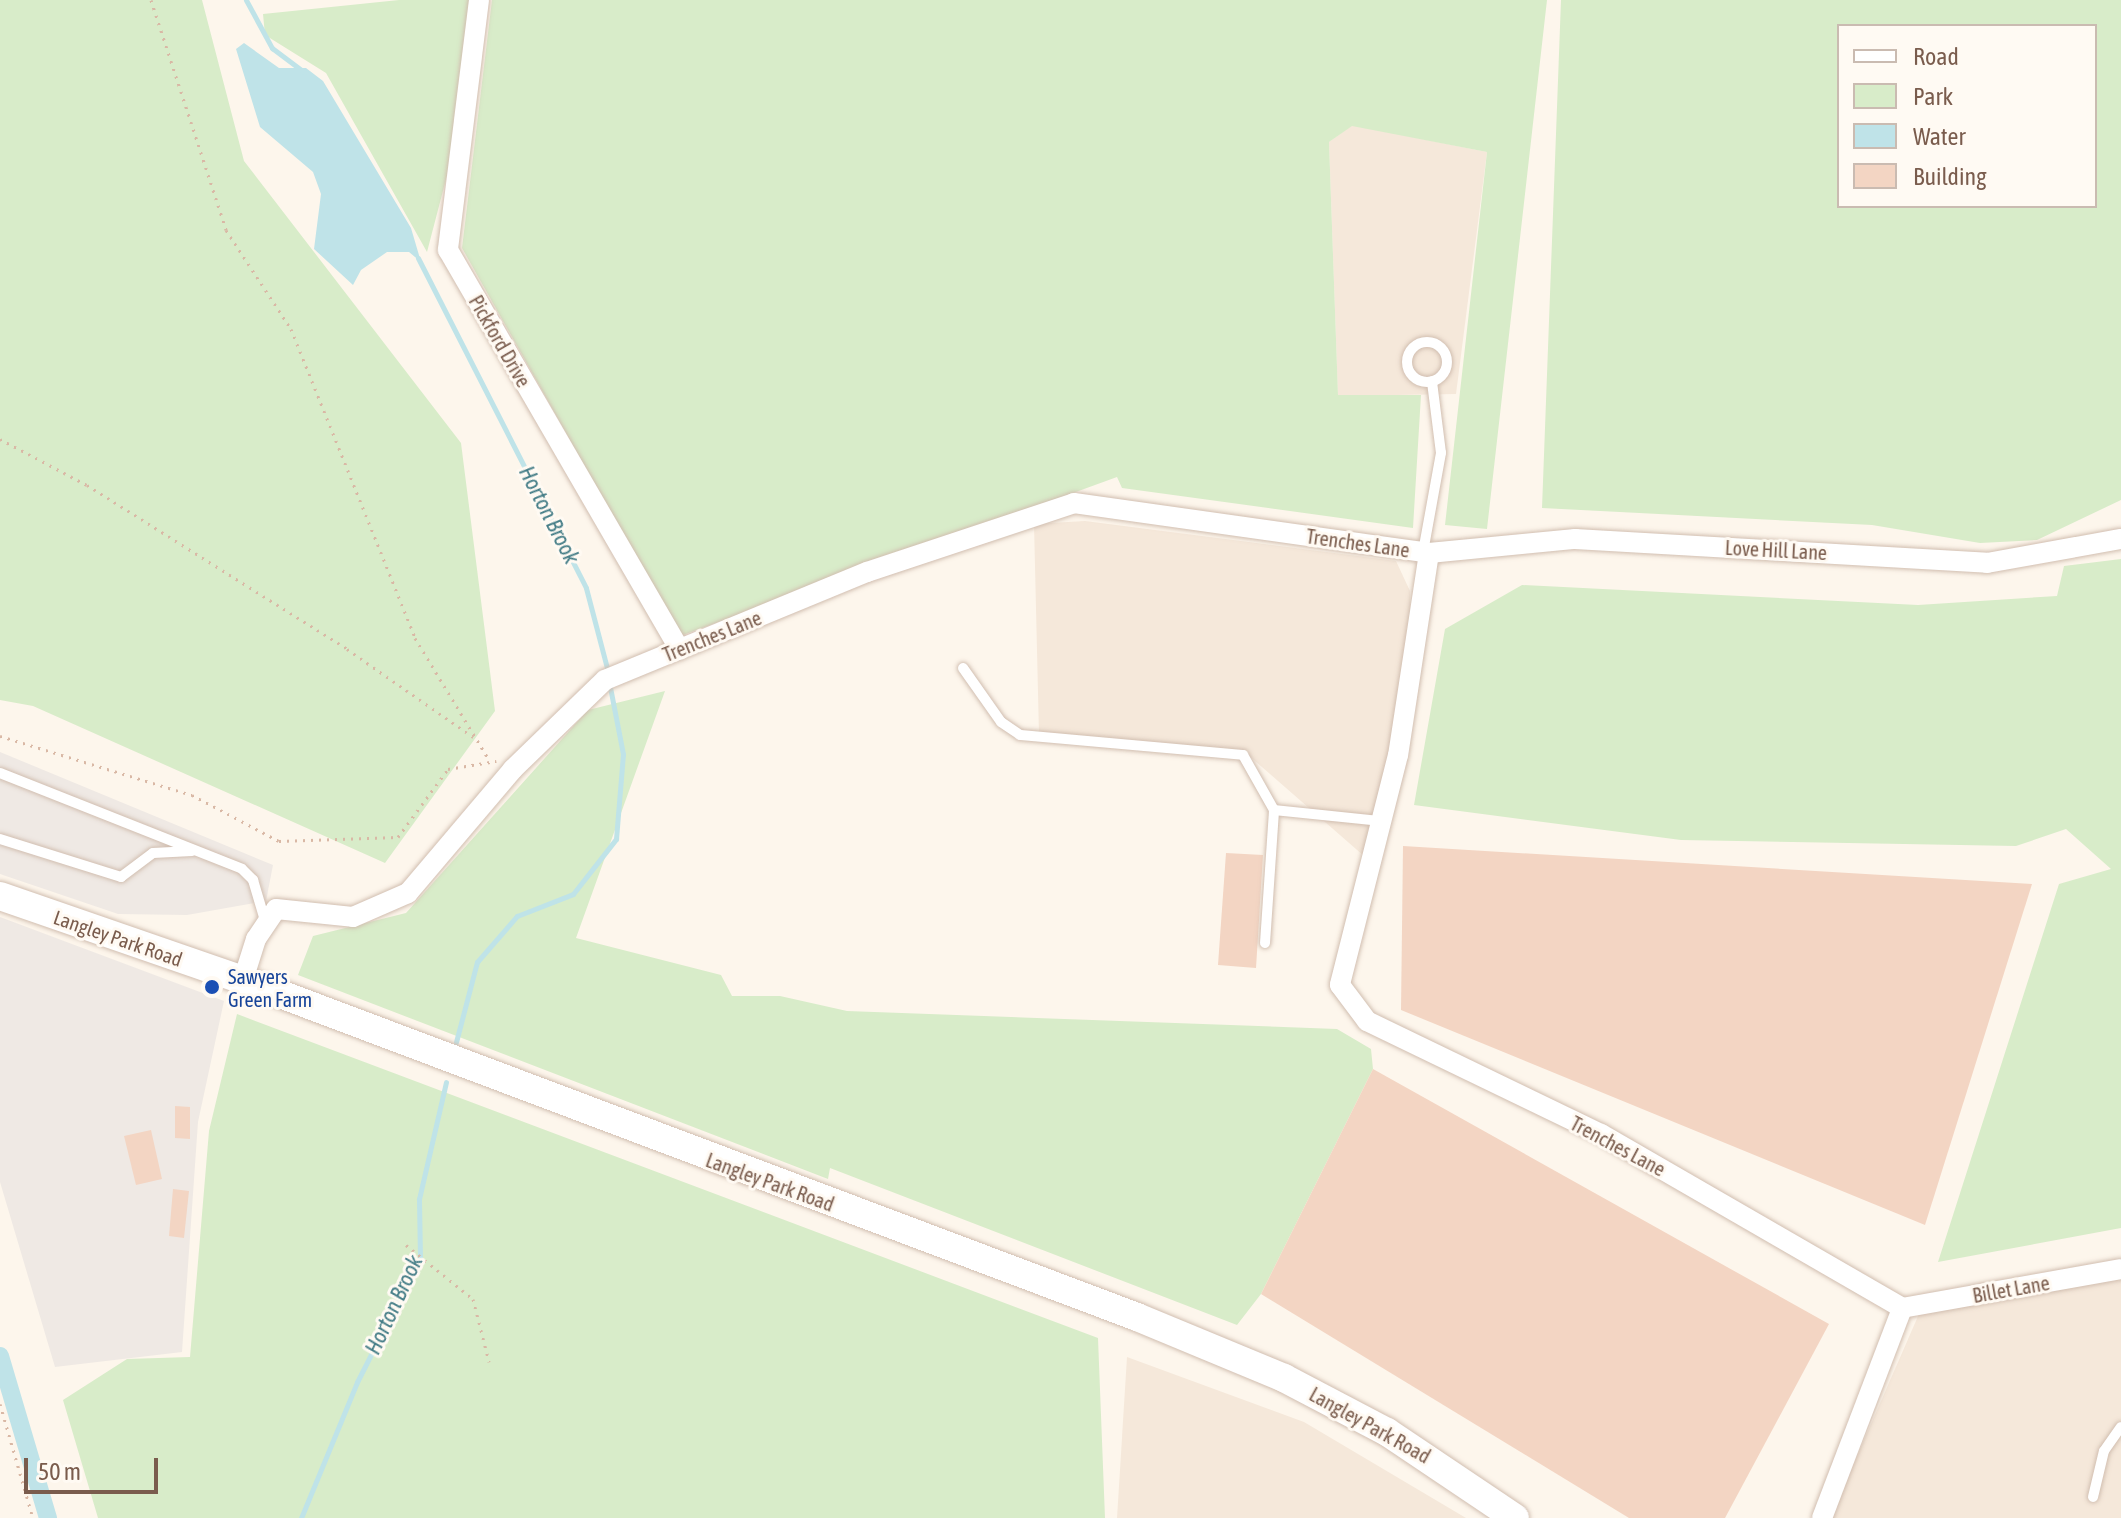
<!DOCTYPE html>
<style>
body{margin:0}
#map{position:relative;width:2121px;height:1518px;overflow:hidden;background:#fdf6ec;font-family:"Asap Condensed",sans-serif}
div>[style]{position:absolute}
.residential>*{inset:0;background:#f5e8da}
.industrial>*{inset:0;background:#efe9e4}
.green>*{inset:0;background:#d8ecc9}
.water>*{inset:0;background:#bfe3e8}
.stream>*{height:5px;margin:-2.5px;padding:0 2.5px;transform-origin:2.5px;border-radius:2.5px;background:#bfe3e8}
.canal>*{height:18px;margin:-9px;padding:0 9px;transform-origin:9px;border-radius:9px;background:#bfe3e8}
.building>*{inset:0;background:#f3d5c3}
.path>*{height:3px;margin-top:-1.5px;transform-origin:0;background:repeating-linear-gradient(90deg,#d9b8a5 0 2px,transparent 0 8px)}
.roads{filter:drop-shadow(0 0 2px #d1beb0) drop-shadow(0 0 2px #d1beb0)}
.service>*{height:10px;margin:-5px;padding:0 5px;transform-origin:5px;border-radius:5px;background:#fff}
.service>.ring{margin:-5px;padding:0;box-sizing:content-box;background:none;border:10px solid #fff;border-radius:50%}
.minor>*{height:20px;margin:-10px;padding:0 10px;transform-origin:10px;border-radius:10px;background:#fff}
.secondary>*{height:28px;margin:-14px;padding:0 14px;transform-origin:14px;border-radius:14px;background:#fff}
.dots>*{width:22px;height:22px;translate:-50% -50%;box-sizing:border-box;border:4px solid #fffaf3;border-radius:50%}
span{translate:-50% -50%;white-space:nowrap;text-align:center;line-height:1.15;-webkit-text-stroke:6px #fffaf3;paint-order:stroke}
.street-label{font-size:20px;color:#7a5c4d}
.transit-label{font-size:20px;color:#164399}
.left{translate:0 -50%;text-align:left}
.water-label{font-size:22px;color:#437c86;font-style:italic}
.legend{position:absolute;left:1837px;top:24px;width:260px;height:184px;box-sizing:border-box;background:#fffaf3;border:2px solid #cabbb1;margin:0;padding:10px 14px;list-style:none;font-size:24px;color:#7a5c4d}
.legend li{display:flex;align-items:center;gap:16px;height:40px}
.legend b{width:40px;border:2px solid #cabbb1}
.scale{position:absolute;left:24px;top:1458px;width:134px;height:36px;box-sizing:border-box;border:4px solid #7a5c4d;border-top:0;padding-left:10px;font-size:24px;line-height:28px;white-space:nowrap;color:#7a5c4d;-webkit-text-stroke:6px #fffaf3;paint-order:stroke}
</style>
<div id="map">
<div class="residential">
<i style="clip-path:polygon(1352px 125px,1487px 152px,1456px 394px,1338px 396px,1329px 142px)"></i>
<i style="clip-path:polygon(1085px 521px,1396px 561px,1410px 591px,1410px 639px,1372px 863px,1247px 754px,1039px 735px,1034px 524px)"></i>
<i style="clip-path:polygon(2121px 1272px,2121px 1518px,1830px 1518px,1919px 1314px)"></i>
<i style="clip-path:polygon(1127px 1357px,1304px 1422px,1466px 1518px,1117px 1518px)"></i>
</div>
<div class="industrial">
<i style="clip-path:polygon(0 752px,273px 865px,266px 901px,187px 915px,118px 914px,0 874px)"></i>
<i style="clip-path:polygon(0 917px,224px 1001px,198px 1122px,182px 1352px,55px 1367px,0 1182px)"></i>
</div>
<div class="green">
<i style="clip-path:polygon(0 0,202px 0,244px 161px,461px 443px,495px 711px,385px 863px,33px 706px,0 700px)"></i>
<i style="clip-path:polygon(399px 0,478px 0,450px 164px,427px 252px,326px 73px,265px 35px,263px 14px)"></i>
<i style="clip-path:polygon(492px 0,1547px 0,1487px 529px,1445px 525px,1487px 152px,1352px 126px,1329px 142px,1338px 395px,1421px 395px,1413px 528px,1122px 488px,1117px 477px,680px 636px,462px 248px)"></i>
<i style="clip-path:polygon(evenodd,1561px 0,2121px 0,2121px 500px,2037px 540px,1980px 543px,1872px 525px,1542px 508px,1561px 0,1839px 26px,2095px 26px,2095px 206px,1839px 206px,1839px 26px)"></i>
<i style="clip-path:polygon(2121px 559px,2121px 1228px,1938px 1262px,2059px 884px,2111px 869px,2066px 829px,2016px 846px,1681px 840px,1414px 805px,1445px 629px,1522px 585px,1918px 605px,2057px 596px,2064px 566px)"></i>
<i style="clip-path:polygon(665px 691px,576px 938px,721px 975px,732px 996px,780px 996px,847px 1011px,1337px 1029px,1371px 1049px,1373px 1069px,1261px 1294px,1237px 1325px,830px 1168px,828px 1179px,298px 975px,313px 936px,406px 913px,588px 710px)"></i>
<i style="clip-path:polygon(237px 1014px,1098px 1338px,1105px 1518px,98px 1518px,63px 1400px,127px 1359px,190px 1357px,209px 1131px)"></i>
</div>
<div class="water">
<i style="clip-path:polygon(244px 43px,279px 68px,306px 68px,323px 81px,411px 228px,421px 262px,409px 252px,387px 252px,361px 270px,353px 285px,314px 249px,321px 194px,313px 172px,260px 127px,236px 49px)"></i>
</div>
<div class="stream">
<i style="left:246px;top:0;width:55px;rotate:61.6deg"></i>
<i style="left:272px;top:48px;width:40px;rotate:37deg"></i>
<i style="left:418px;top:258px;width:370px;rotate:63deg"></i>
<i style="left:586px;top:588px;width:87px;rotate:75.3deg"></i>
<i style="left:456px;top:1042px;width:83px;rotate:-75.3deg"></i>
<i style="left:477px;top:962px;width:61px;rotate:-49deg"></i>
<i style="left:517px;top:916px;width:60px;rotate:-21.4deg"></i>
<i style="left:573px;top:894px;width:70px;rotate:-52deg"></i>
<i style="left:616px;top:839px;width:85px;rotate:-85.3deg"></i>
<i style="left:623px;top:754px;width:73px;rotate:-101deg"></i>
<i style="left:301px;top:1518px;width:147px;rotate:-67.6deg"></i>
<i style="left:357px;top:1382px;width:139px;rotate:-63.1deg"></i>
<i style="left:420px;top:1258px;width:59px;rotate:-91deg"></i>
<i style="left:419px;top:1199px;width:120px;rotate:-77deg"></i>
</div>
<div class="canal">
<i style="left:0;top:1356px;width:169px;rotate:73.5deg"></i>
</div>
<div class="building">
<i style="clip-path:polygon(1403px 846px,2032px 884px,1925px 1225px,1401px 1010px)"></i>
<i style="clip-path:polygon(1226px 853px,1263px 855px,1256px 968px,1218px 965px)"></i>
<i style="clip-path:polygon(1373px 1069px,1829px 1324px,1725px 1518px,1629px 1518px,1261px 1294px)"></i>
<i style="clip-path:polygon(175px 1106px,190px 1107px,190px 1139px,175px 1138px)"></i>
<i style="clip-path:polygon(151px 1130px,162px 1179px,136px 1185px,124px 1136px)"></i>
<i style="clip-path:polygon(173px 1189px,189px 1191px,184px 1238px,169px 1236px)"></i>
</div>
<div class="path">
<i style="left:151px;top:0;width:242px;rotate:71.9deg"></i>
<i style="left:226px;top:230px;width:118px;rotate:56.7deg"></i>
<i style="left:291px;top:329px;width:333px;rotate:68.1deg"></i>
<i style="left:415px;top:638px;width:140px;rotate:58.7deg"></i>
<i style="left:0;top:439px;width:98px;rotate:27.9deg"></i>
<i style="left:87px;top:485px;width:307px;rotate:32.2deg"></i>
<i style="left:347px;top:649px;width:154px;rotate:34.9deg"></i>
<i style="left:0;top:736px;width:201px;rotate:17.1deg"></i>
<i style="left:192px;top:795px;width:98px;rotate:27.9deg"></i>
<i style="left:279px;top:841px;width:119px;rotate:-1.9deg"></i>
<i style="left:398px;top:837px;width:84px;rotate:-53.7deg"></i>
<i style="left:448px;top:769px;width:49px;rotate:-9.5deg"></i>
<i style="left:406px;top:1245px;width:86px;rotate:38.9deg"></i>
<i style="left:473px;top:1299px;width:65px;rotate:75.7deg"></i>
<i style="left:0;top:1404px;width:119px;rotate:73.9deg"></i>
</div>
<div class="roads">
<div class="service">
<i class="ring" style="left:1407px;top:342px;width:30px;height:30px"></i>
<i style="left:1423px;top:552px;width:101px;rotate:-79.7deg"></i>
<i style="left:1441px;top:453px;width:72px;rotate:-97.2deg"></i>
<i style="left:963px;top:668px;width:66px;rotate:54.9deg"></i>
<i style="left:1001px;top:722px;width:23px;rotate:34deg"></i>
<i style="left:1020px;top:735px;width:224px;rotate:5.1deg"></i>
<i style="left:1243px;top:755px;width:63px;rotate:60.6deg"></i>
<i style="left:0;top:773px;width:260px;rotate:21.6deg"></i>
<i style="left:242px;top:869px;width:16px;rotate:45deg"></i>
<i style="left:253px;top:880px;width:46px;rotate:73.5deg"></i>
<i style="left:0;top:839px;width:127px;rotate:17.4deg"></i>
<i style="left:121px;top:877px;width:40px;rotate:-37deg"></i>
<i style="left:153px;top:853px;width:39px;rotate:-3deg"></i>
<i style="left:1265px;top:943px;width:133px;rotate:-86.1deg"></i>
<i style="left:1274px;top:810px;width:108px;rotate:5.9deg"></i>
<i style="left:2093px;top:1497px;width:47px;rotate:-76.6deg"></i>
<i style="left:2104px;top:1451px;width:29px;rotate:-55deg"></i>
</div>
<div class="minor">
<i style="left:479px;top:0;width:252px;rotate:97.1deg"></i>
<i style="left:448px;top:250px;width:462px;rotate:59.9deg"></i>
<i style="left:1429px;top:553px;width:204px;rotate:98.7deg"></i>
<i style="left:1398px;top:755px;width:237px;rotate:104.2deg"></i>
<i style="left:1340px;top:985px;width:45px;rotate:53.1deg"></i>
<i style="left:1367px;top:1021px;width:260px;rotate:25.8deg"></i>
<i style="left:1601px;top:1134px;width:348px;rotate:30deg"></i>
<i style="left:243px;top:980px;width:43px;rotate:-72.4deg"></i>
<i style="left:256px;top:939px;width:36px;rotate:-56deg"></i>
<i style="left:276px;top:909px;width:77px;rotate:5.9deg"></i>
<i style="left:353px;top:917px;width:60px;rotate:-23.6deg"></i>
<i style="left:408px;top:893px;width:162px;rotate:-49.7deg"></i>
<i style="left:513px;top:769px;width:128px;rotate:-44.1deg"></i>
<i style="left:605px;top:680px;width:283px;rotate:-22.4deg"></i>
<i style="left:867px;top:572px;width:218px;rotate:-18.4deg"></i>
<i style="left:1074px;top:503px;width:359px;rotate:8deg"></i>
<i style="left:1429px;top:553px;width:147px;rotate:-5.5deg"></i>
<i style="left:1575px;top:539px;width:413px;rotate:3.3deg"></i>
<i style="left:1987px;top:563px;width:136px;rotate:-10.2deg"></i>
<i style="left:1902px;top:1308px;width:222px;rotate:-10.1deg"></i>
<i style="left:1822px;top:1518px;width:225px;rotate:-69.1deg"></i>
</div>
<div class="secondary">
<i style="left:0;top:896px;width:257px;rotate:19.1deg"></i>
<i style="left:243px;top:980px;width:955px;rotate:20.65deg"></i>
<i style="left:1137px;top:1317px;width:159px;rotate:22.5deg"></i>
<i style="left:1284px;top:1378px;width:116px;rotate:27.7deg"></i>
<i style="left:1387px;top:1432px;width:154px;rotate:33.9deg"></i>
</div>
</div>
<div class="dots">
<i style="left:212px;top:987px;background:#1a4fb4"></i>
</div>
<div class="street-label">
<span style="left:500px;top:341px;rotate:60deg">Pickford Drive</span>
<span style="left:1358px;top:543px;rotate:8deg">Trenches Lane</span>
<span style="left:1776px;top:550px;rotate:3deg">Love Hill Lane</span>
<span style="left:712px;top:636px;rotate:-22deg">Trenches Lane</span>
<span style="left:118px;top:938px;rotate:19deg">Langley Park Road</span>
<span style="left:1618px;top:1146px;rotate:28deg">Trenches Lane</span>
<span style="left:770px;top:1182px;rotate:20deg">Langley Park Road</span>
<span style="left:2011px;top:1289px;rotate:-10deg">Billet Lane</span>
<span style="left:1370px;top:1425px;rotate:29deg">Langley Park Road</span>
</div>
<div class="transit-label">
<span class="left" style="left:228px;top:988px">Sawyers<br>Green Farm</span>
</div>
<div class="water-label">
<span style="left:549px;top:515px;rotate:63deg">Horton Brook</span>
<span style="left:394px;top:1305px;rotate:-65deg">Horton Brook</span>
</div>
<ul class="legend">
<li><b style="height:10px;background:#fff"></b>Road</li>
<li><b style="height:22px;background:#d8ecc9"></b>Park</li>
<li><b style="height:22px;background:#bfe3e8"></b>Water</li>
<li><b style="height:22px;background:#f3d5c3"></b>Building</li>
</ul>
<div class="scale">50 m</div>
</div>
